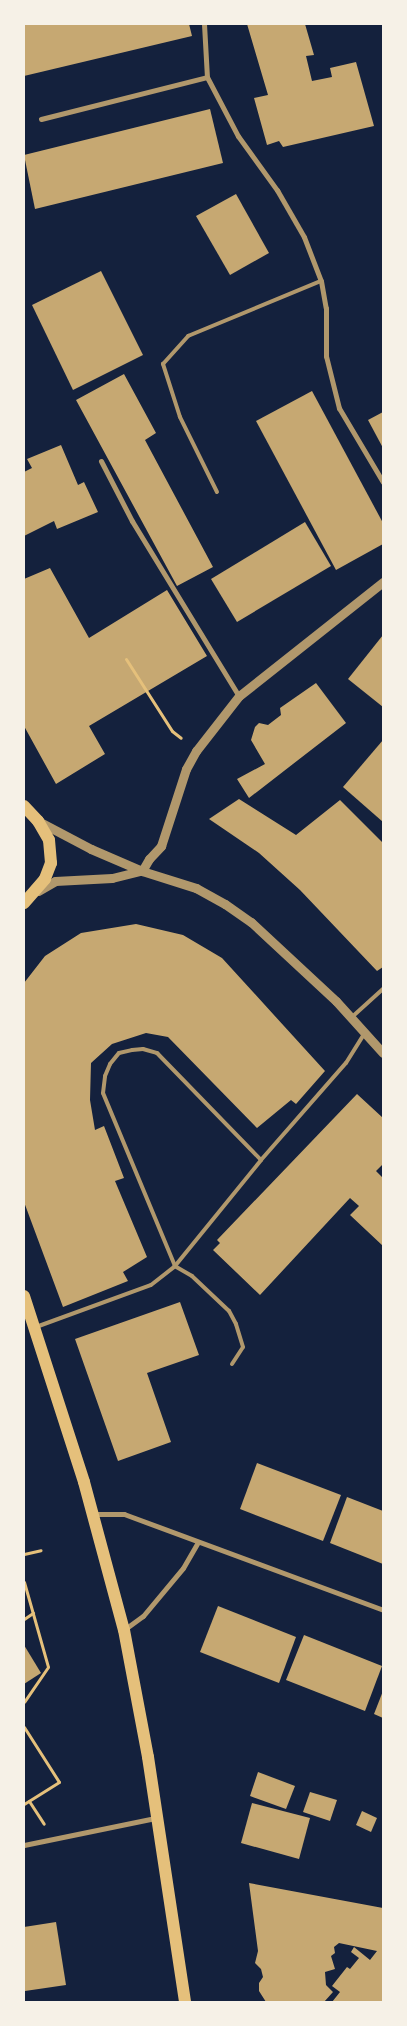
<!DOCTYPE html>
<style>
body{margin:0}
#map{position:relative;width:407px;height:2026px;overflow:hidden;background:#14213d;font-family:"Titillium Web",sans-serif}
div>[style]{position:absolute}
.building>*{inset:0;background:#c6a872}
.path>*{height:3px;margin:-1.5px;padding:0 1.5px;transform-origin:1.5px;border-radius:1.5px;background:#e5c07b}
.service>*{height:4px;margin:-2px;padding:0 2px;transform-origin:2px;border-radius:2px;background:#b1986c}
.minor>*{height:5px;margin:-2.5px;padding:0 2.5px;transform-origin:2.5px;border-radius:2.5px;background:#b1986c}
.tertiary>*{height:9px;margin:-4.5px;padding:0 4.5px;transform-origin:4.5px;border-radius:4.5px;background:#b1986c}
.primary>*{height:12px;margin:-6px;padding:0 6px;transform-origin:6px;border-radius:6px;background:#e5c07b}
span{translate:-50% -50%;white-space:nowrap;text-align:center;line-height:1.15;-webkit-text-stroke:5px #f6f1e7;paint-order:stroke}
.frame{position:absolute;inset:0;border:25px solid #f6f1e7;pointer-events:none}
</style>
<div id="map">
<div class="building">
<i style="clip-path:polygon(24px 24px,189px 24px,192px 36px,24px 76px)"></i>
<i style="clip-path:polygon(247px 24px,305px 24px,314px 55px,306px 56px,312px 81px,332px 77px,330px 68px,356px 62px,374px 126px,283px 147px,279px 141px,267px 145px,254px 98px,268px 95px)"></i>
<i style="clip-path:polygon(210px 109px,223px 163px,35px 209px,24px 155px)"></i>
<i style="clip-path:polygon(236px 194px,269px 253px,230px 275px,196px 216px)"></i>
<i style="clip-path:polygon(101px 271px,143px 355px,73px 390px,32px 305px)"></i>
<i style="clip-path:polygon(124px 374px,156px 433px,145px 440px,213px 567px,177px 586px,76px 400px)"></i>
<i style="clip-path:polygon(312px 391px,383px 523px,383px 544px,336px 570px,256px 421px)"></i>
<i style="clip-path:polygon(383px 412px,383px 448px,368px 420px)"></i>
<i style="clip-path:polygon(61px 445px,78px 485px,84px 482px,98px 512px,57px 529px,54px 521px,24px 536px,24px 472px,32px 468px,27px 459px)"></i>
<i style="clip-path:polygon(305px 522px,331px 566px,237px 622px,211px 579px)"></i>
<i style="clip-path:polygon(50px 568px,89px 638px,167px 590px,207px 656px,89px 726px,105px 754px,56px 784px,24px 726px,24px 579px)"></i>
<i style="clip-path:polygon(383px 635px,383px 707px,348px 679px)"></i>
<i style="clip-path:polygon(316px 683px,346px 723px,249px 798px,237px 779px,265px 764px,251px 740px,255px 727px,259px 723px,268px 725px,281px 715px,280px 708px)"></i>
<i style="clip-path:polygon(383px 740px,383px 822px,343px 787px)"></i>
<i style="clip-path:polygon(239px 799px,296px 835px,340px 800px,383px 843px,383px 967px,377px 971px,300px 890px,259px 853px,209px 819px)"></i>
<i style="clip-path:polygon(136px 924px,183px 935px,222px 958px,325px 1071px,296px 1104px,291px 1100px,257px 1128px,168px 1037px,146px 1033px,112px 1044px,91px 1063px,90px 1100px,95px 1130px,104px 1126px,124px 1178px,115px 1181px,147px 1257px,123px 1272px,128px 1281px,63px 1307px,24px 1202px,24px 983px,45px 956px,81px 933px)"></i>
<i style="clip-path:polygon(357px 1094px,383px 1118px,383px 1164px,376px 1171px,383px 1178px,383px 1246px,350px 1215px,359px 1206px,350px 1198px,260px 1295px,213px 1250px,220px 1243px,217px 1240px)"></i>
<i style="clip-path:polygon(180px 1302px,199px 1355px,147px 1373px,171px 1442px,118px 1461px,75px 1339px)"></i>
<i style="clip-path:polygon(257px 1463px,341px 1495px,323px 1541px,240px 1509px)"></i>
<i style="clip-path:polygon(347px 1497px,383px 1511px,383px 1564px,330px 1543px)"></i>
<i style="clip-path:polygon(218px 1606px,296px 1637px,279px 1683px,200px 1652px)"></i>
<i style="clip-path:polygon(304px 1635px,382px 1666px,365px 1711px,286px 1680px)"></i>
<i style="clip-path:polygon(24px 1645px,41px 1673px,24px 1684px)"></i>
<i style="clip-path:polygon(383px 1691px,383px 1718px,374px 1714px)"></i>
<i style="clip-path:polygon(258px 1772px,295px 1786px,286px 1809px,250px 1796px)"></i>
<i style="clip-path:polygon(310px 1792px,337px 1800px,330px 1821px,303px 1812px)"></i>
<i style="clip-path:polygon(252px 1803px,310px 1818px,299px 1859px,241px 1843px)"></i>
<i style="clip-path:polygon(362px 1811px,377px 1818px,371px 1832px,356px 1825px)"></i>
<i style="clip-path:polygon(249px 1883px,383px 1908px,383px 2002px,332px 2002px,340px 1992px,332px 1986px,347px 1967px,350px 1969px,359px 1958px,351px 1952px,354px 1947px,370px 1960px,377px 1951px,339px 1943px,334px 1947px,335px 1953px,331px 1956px,335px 1969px,325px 1972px,326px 1985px,333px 1992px,324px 2002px,266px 2002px,259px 1991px,259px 1983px,263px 1977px,261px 1969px,255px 1963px,258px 1951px)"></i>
<i style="clip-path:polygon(56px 1922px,66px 1985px,25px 1991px,24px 1927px)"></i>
</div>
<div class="path">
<i style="left:126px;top:659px;width:85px;rotate:57.4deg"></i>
<i style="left:172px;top:731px;width:11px;rotate:38deg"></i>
<i style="left:24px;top:1554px;width:17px;rotate:-13deg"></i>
<i style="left:24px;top:1582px;width:88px;rotate:74.2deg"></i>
<i style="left:48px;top:1667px;width:42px;rotate:124.4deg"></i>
<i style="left:24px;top:1619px;width:11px;rotate:-34deg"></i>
<i style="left:24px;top:1727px;width:65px;rotate:57.5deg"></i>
<i style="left:59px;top:1782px;width:41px;rotate:147.8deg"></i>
<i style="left:29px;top:1801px;width:27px;rotate:57deg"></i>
</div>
<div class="service">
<i style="left:217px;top:492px;width:84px;rotate:-116.3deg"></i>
<i style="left:180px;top:417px;width:56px;rotate:-107.8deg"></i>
<i style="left:163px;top:364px;width:38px;rotate:-48deg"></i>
<i style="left:188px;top:336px;width:144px;rotate:-22.5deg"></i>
<i style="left:352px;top:1017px;width:42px;rotate:-42.1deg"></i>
<i style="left:36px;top:1327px;width:122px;rotate:-20.1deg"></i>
<i style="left:151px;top:1285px;width:31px;rotate:-38deg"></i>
<i style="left:175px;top:1266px;width:136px;rotate:-50.9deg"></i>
<i style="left:261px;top:1160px;width:129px;rotate:-48.8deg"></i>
<i style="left:346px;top:1063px;width:34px;rotate:-58deg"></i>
<i style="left:232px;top:1364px;width:20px;rotate:-57deg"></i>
<i style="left:243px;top:1347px;width:24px;rotate:-107deg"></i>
<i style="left:236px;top:1324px;width:15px;rotate:-118deg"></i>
<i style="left:229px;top:1311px;width:51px;rotate:-136.6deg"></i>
<i style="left:192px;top:1276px;width:20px;rotate:-150deg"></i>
<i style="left:175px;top:1266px;width:187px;rotate:-112.6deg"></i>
<i style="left:103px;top:1093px;width:17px;rotate:-83deg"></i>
<i style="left:105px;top:1076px;width:13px;rotate:-67deg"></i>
<i style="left:110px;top:1064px;width:14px;rotate:-51deg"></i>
<i style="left:119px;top:1053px;width:13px;rotate:-13deg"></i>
<i style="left:132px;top:1050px;width:11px;rotate:-5deg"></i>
<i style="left:143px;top:1049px;width:15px;rotate:16deg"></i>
<i style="left:157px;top:1053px;width:149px;rotate:45.8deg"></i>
</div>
<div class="minor">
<i style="left:204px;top:24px;width:53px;rotate:86.8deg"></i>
<i style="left:207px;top:77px;width:67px;rotate:62.3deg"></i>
<i style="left:238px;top:136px;width:67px;rotate:54.2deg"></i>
<i style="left:277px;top:190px;width:54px;rotate:60.1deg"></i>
<i style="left:304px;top:237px;width:47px;rotate:68.9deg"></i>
<i style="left:321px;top:281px;width:27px;rotate:80deg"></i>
<i style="left:326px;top:308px;width:48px;rotate:90deg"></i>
<i style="left:326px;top:356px;width:54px;rotate:76deg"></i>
<i style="left:339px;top:408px;width:86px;rotate:59.3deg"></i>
<i style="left:41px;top:119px;width:171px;rotate:-14.2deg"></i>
<i style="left:101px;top:461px;width:68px;rotate:62.7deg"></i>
<i style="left:132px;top:521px;width:205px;rotate:58.6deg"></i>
<i style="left:93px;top:1514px;width:31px"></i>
<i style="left:124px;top:1514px;width:276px;rotate:20.3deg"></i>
<i style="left:125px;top:1629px;width:22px;rotate:-36deg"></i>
<i style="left:143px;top:1616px;width:62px;rotate:-50.2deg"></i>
<i style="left:183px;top:1568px;width:30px;rotate:-60deg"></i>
<i style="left:24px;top:1845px;width:134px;rotate:-11.6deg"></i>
</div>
<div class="tertiary">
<i style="left:38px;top:821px;width:60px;rotate:27.8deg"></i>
<i style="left:91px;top:849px;width:56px;rotate:23.3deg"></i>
<i style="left:142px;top:871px;width:57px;rotate:17.5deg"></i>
<i style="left:196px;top:888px;width:33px;rotate:29deg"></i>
<i style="left:225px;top:904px;width:32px;rotate:35deg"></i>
<i style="left:251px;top:922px;width:116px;rotate:42.9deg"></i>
<i style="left:336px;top:1001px;width:70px;rotate:47.9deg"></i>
<i style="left:142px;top:871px;width:14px;rotate:-60deg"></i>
<i style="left:149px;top:859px;width:18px;rotate:-47deg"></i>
<i style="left:161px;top:846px;width:81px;rotate:-72deg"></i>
<i style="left:186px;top:769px;width:21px;rotate:-61deg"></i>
<i style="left:196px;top:751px;width:70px;rotate:-52deg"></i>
<i style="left:239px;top:696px;width:184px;rotate:-38.4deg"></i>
<i style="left:38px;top:891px;width:20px;rotate:-30deg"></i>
<i style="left:55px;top:881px;width:57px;rotate:-3deg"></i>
<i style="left:112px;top:878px;width:30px;rotate:-14deg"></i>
</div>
<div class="primary">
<i style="left:24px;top:806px;width:21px;rotate:47deg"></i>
<i style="left:38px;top:821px;width:22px;rotate:60deg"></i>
<i style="left:49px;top:840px;width:23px;rotate:85deg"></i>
<i style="left:51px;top:863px;width:17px;rotate:111deg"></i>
<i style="left:45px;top:879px;width:32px;rotate:131deg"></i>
<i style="left:24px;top:1296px;width:195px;rotate:72.1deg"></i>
<i style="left:84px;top:1482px;width:153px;rotate:74.9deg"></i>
<i style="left:124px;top:1630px;width:129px;rotate:79.3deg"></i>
<i style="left:148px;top:1757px;width:248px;rotate:81.4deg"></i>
</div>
<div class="frame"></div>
</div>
